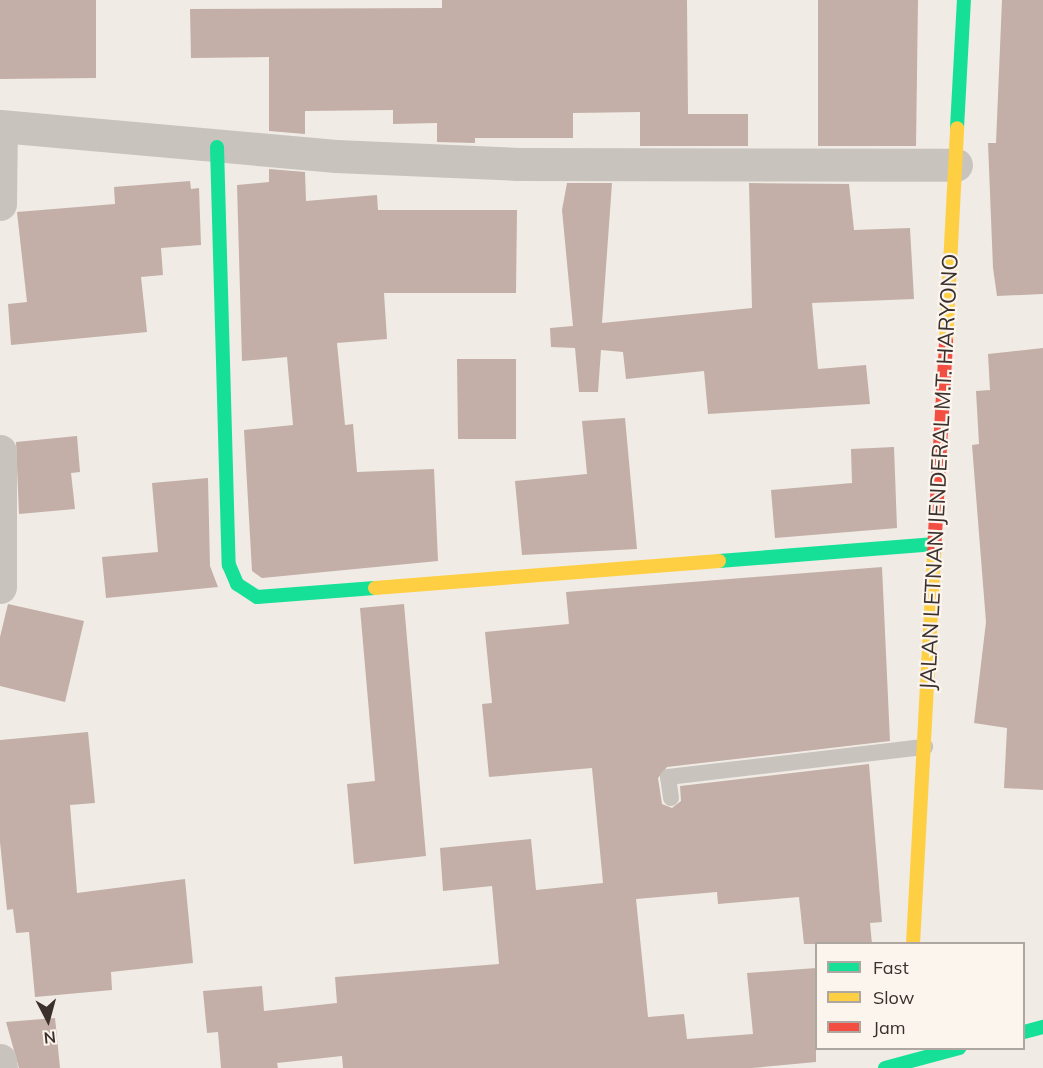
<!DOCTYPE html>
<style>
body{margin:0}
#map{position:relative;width:1043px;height:1068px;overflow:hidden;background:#f0ebe5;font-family:Mulish,sans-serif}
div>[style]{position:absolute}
.building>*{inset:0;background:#c3afa7}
.lane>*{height:16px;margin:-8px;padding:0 8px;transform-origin:8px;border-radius:8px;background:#c9c3be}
.street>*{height:33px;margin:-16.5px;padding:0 16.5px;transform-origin:16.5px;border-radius:16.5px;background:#c9c3be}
.fast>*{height:14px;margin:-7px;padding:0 7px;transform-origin:7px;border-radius:7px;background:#16e098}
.slow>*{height:14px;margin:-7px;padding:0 7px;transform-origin:7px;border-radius:7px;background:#ffcf43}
.jam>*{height:14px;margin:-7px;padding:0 7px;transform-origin:7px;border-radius:7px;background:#f24e42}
span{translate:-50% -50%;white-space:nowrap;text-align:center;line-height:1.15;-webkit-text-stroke:4.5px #fbf5ee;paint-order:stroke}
.street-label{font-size:22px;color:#3b302b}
.legend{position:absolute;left:815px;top:942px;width:210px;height:108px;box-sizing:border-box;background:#fbf5ee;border:2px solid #aea6a0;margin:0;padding:8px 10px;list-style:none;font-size:18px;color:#3b302b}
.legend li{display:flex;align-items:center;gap:12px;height:30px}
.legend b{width:30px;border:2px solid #aea6a0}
.north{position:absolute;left:18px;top:990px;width:60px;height:60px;-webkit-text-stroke:4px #fbf5ee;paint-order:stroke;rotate:174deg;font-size:16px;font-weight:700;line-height:24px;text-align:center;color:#3b302b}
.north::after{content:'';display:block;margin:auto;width:21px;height:27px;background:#3b302b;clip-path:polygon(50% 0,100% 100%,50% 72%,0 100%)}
</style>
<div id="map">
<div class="building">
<i style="clip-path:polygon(0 0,96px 0,96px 78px,0 79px)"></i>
<i style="clip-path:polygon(442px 0,687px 0,688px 114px,748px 114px,748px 146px,640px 146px,640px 112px,573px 113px,573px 138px,475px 138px,475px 143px,437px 142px,437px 123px,393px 124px,393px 110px,305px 111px,305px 134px,269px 131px,269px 57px,191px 58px,190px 9px,442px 8px)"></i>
<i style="clip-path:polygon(818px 0,918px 0,916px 146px,818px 146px)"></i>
<i style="clip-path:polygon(1002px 0,1043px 0,1043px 294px,997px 296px,993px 268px,988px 143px,996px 143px)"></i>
<i style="clip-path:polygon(269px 169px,305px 172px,306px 201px,377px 195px,378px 210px,517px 210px,516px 293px,384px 293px,387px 339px,337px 343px,345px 425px,353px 424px,357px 472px,434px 469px,438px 561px,262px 578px,252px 571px,244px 430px,293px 425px,287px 357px,242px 361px,237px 185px,269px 182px)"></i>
<i style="clip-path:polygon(190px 181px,191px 189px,199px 188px,201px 245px,161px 248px,163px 275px,141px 277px,147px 332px,11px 345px,8px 304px,27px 302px,17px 212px,115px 204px,114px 187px)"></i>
<i style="clip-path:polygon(567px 183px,612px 183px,602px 323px,752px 308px,749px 183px,849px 184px,854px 230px,910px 228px,914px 299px,812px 303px,818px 369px,866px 365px,870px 404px,708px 414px,704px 371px,626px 379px,623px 352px,601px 350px,598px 392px,579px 392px,575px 348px,551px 347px,550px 328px,573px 326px,562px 210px)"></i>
<i style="clip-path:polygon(1043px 348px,1043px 790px,1004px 788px,1007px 728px,974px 723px,986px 622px,972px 445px,979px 444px,976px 391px,990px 390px,988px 354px)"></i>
<i style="clip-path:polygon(457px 359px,516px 359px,516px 439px,458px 439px)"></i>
<i style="clip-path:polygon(625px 418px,637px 549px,522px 555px,515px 481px,587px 474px,582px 421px)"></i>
<i style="clip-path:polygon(77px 436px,80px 472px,71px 473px,75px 509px,19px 514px,16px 442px)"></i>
<i style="clip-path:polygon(894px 447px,897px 528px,775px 538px,771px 490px,852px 483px,851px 449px)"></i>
<i style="clip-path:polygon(208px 478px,210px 566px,218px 587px,106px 598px,102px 557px,158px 552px,152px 483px)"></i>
<i style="clip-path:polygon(882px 567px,890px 741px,667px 767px,658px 778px,662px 804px,672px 808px,681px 801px,680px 786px,869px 764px,882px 922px,870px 923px,872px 944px,804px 944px,799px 897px,718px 904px,717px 892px,636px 899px,648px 1017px,684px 1014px,687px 1039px,753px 1034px,747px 973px,816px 968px,816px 1062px,752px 1068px,343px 1068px,342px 1056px,277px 1063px,278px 1068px,221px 1068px,218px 1032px,207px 1033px,203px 991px,262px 986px,264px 1011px,337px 1003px,335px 977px,499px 964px,492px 886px,443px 891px,440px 848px,531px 839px,536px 890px,603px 883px,592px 768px,489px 777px,482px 704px,492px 703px,485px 632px,569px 624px,566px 592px)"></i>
<i style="clip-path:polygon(8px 604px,84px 621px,65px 702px,0 686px,0 637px)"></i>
<i style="clip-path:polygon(404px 604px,426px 856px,354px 864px,347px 784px,375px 781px,360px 608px)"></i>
<i style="clip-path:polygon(88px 732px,95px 803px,70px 805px,77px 893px,185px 879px,193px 963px,111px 972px,112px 990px,35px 997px,29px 932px,16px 933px,13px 909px,7px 910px,0 842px,0 740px)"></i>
<i style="clip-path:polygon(55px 1018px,60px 1068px,19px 1068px,6px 1022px)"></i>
</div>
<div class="lane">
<i style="left:671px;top:798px;width:21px;rotate:-98deg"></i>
<i style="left:668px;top:777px;width:259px;rotate:-6.7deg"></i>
</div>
<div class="street">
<i style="left:0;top:126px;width:337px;rotate:5.1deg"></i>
<i style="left:336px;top:156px;width:182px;rotate:2.5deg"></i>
<i style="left:518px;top:164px;width:438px;rotate:0.1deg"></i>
<i style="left:0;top:204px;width:77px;rotate:-89.3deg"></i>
<i style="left:0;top:451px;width:136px;rotate:90deg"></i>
<i style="left:0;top:1060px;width:8px;rotate:83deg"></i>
</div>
<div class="fast">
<i style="left:957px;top:128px;width:128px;rotate:-86.9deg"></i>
<i style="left:217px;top:147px;width:418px;rotate:88.4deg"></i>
<i style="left:229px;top:565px;width:21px;rotate:67deg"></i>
<i style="left:237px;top:584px;width:24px;rotate:33deg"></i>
<i style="left:257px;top:597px;width:118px;rotate:-4.4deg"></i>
<i style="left:719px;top:561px;width:217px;rotate:-4.5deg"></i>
<i style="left:1024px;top:1032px;width:20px;rotate:-15deg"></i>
<i style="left:885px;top:1068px;width:77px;rotate:-15.1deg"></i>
</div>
<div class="slow">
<i style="left:946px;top:341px;width:213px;rotate:-87deg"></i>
<i style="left:375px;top:588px;width:345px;rotate:-4.5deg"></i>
<i style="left:913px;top:944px;width:394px;rotate:-86.9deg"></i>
</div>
<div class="jam">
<i style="left:934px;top:551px;width:210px;rotate:-86.7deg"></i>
</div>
<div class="street-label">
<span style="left:939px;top:472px;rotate:-87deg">JALAN LETNAN JENDERAL M.T. HARYONO</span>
</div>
<ul class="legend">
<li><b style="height:8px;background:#16e098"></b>Fast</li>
<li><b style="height:8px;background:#ffcf43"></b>Slow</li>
<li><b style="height:8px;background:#f24e42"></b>Jam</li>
</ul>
<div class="north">N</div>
</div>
